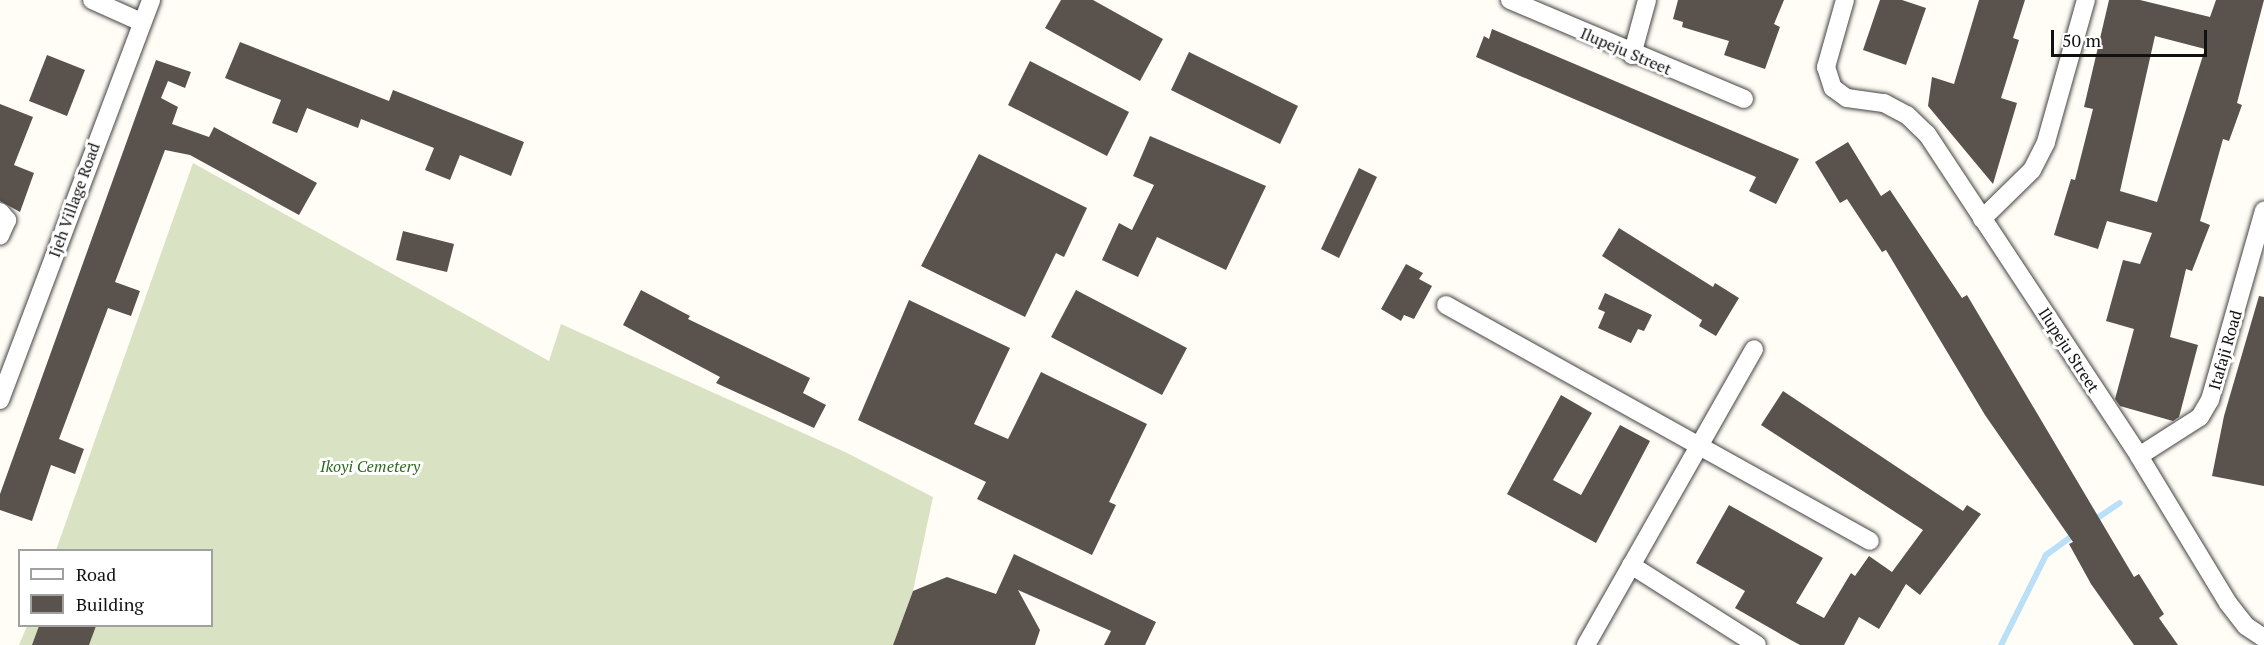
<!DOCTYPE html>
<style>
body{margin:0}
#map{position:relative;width:2264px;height:645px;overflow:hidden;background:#fffdf5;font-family:"PT Serif",serif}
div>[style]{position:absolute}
.cemetery>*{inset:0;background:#d9e3c4}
.stream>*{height:6px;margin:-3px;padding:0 3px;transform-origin:3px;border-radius:3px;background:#b9e0f7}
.building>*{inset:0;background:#5a524d}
.roads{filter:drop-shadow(0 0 2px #444) drop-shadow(0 0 2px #444)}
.street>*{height:18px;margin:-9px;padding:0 9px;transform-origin:9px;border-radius:9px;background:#fff}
span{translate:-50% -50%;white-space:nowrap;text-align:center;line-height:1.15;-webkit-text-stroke:6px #fff;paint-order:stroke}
.street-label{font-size:16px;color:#111}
.park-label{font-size:16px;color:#2f6b1f;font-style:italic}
.legend{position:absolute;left:18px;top:549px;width:195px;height:78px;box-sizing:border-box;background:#fff;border:2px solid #a0a0a0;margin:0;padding:8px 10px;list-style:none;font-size:18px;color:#111}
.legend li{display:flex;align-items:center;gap:12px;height:30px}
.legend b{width:30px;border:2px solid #a0a0a0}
.scale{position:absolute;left:2051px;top:30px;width:156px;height:27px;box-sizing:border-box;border:3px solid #111;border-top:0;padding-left:8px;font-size:18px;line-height:21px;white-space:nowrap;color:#111;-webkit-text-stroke:4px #fff;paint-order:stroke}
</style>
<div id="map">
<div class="cemetery">
<i style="clip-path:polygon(193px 163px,549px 361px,561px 324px,845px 452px,933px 497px,913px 591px,893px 645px,19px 645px,27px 626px,212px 626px,212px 550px,56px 550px)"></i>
</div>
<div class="stream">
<i style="left:2093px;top:521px;width:32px;rotate:-34deg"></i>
<i style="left:2001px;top:645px;width:101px;rotate:-63.4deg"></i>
<i style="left:2046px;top:555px;width:36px;rotate:-36deg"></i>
</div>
<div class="building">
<i style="clip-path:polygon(1061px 0,1093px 0,1163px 39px,1140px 81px,1045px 28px)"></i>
<i style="clip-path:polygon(1678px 0,1784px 0,1774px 24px,1780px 27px,1765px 69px,1724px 55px,1729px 41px,1682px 27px,1683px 22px,1673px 19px)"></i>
<i style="clip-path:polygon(1880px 0,1902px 0,1926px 8px,1906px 65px,1863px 50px)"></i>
<i style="clip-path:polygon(1979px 0,2025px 0,2013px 38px,2019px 40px,2001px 98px,2017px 103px,1993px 184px,1928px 106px,1932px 77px,1954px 84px)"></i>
<i style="clip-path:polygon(evenodd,2109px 0,2140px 0,2210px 17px,2216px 0,2264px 0,2237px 103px,2242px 105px,2229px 141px,2223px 139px,2200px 221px,2210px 225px,2192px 271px,2186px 269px,2170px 337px,2198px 345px,2179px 417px,2173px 421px,2120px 406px,2115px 399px,2134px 329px,2106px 321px,2123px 260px,2140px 264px,2152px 233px,2107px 221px,2098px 249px,2054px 235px,2071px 179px,2075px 180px,2093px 109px,2084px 107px,2109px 0,2155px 36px,2205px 49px,2157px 202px,2120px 191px,2155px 36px)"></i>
<i style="clip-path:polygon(1492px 29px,1799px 159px,1776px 204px,1749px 191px,1756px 177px,1476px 57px,1484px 36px,1489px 39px)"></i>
<i style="clip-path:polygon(240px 42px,389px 101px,393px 90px,524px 142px,511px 176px,460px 155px,450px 180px,425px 170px,434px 148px,361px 119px,358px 128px,307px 108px,297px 133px,272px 123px,281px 100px,225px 78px)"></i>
<i style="clip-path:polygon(1189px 52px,1298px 106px,1280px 144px,1171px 90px)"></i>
<i style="clip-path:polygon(47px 55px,85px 70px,67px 116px,29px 101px)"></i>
<i style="clip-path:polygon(156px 60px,191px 72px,185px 88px,168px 81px,161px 98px,178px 107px,172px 124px,209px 137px,214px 127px,317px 183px,299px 215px,190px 155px,165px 150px,115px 282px,140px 291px,131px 316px,108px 308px,59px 439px,84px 449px,75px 474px,51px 465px,32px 521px,0 510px,0 494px)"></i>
<i style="clip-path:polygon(1030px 61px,1129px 112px,1107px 156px,1008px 105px)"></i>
<i style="clip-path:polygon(0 104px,33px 117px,14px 165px,34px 173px,20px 212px,0 201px)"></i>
<i style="clip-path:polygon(1150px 136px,1266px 186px,1226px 270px,1157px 237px,1138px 277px,1102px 260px,1119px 223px,1132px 230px,1154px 185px,1133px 176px)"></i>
<i style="clip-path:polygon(1848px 142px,1881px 196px,1890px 190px,1962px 298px,1967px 295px,2134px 577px,2139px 574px,2164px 614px,2159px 618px,2178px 645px,2134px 645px,2091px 584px,2069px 544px,2073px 542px,1985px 415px,1886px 250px,1882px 252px,1847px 199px,1840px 203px,1815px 162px)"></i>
<i style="clip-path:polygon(979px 154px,1087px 208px,1064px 257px,1056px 253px,1025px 317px,921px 266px)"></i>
<i style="clip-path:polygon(1359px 168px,1377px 177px,1339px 258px,1321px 249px)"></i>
<i style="clip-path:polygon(1619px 228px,1713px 287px,1715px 283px,1739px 298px,1716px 336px,1699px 326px,1702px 320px,1602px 256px)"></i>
<i style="clip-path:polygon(403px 231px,454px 244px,447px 272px,396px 260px)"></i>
<i style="clip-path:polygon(1406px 264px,1423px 273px,1419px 279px,1432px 286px,1414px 319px,1404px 315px,1401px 321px,1381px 309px)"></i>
<i style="clip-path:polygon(641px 290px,690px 316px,688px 319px,810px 378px,803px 393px,826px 405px,814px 428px,716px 383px,720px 377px,623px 325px)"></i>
<i style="clip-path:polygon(1076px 290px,1187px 348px,1162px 395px,1051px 337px)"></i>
<i style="clip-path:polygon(1605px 293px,1652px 315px,1644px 331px,1638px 329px,1631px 343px,1598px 328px,1605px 312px,1598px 309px)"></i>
<i style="clip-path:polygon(2259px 296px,2264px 297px,2264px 486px,2212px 476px,2224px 416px)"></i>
<i style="clip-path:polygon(909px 300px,1010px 348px,974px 424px,1008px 439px,1041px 372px,1147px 424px,1109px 502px,1116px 505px,1092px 555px,977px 499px,986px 482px,858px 420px)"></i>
<i style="clip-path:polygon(1783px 391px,1963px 511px,1967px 505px,1981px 514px,1920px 595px,1906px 584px,1879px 629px,1859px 617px,1844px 645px,1800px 645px,1789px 639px,1735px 608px,1745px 591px,1696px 563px,1729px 505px,1823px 558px,1796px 603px,1824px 618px,1851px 573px,1855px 576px,1869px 556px,1892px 572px,1923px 530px,1761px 425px)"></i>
<i style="clip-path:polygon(1561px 395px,1592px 413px,1553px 480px,1581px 495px,1620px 425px,1650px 441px,1596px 543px,1507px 494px)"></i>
<i style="clip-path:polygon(1014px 554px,1156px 622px,1145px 645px,1104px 645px,1111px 631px,1018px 590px,1040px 630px,1035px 645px,893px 645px,913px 591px,947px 577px,996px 594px)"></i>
<i style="clip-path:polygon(39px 626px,96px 626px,89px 645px,32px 645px)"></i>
</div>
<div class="roads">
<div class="street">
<i style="left:92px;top:0;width:54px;rotate:24.2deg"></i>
<i style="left:1510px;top:0;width:254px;rotate:22.9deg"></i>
<i style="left:1845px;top:0;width:70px;rotate:105.8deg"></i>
<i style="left:1826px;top:67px;width:22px;rotate:72deg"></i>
<i style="left:1833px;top:88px;width:17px;rotate:36deg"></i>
<i style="left:1847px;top:98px;width:37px;rotate:8deg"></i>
<i style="left:1884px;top:103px;width:26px;rotate:28deg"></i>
<i style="left:1907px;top:115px;width:28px;rotate:44deg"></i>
<i style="left:1927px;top:134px;width:386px;rotate:56.6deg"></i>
<i style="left:2139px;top:456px;width:172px;rotate:58.8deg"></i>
<i style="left:2228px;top:603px;width:29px;rotate:52deg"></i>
<i style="left:2246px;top:626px;width:22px;rotate:34deg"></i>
<i style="left:1632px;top:55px;width:57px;rotate:-74.7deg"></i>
<i style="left:0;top:212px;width:11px;rotate:49deg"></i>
<i style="left:7px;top:220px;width:17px;rotate:114deg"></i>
<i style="left:1982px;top:219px;width:70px;rotate:-44.4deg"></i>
<i style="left:2032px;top:170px;width:31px;rotate:-63deg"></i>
<i style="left:2046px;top:142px;width:148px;rotate:-74.3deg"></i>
<i style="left:1446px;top:305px;width:485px;rotate:29.1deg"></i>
<i style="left:0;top:400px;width:428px;rotate:-69.3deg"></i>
<i style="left:2139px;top:456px;width:72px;rotate:-32.6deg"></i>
<i style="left:2200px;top:417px;width:20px;rotate:-60deg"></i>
<i style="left:2210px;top:400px;width:197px;rotate:-74.1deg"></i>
<i style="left:1631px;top:565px;width:149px;rotate:32.4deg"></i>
<i style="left:1586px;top:645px;width:340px;rotate:-60.4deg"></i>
</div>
</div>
<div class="street-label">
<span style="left:1626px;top:51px;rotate:23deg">Ilupeju Street</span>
<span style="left:74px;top:200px;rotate:-70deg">Ijeh Village Road</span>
<span style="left:2069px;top:350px;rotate:57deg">Ilupeju Street</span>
<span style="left:2225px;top:350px;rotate:-74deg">Itafaji Road</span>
</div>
<div class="park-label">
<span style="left:370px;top:466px">Ikoyi Cemetery</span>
</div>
<ul class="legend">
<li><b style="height:8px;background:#fff"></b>Road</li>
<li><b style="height:16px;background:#5a524d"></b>Building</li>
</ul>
<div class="scale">50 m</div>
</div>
